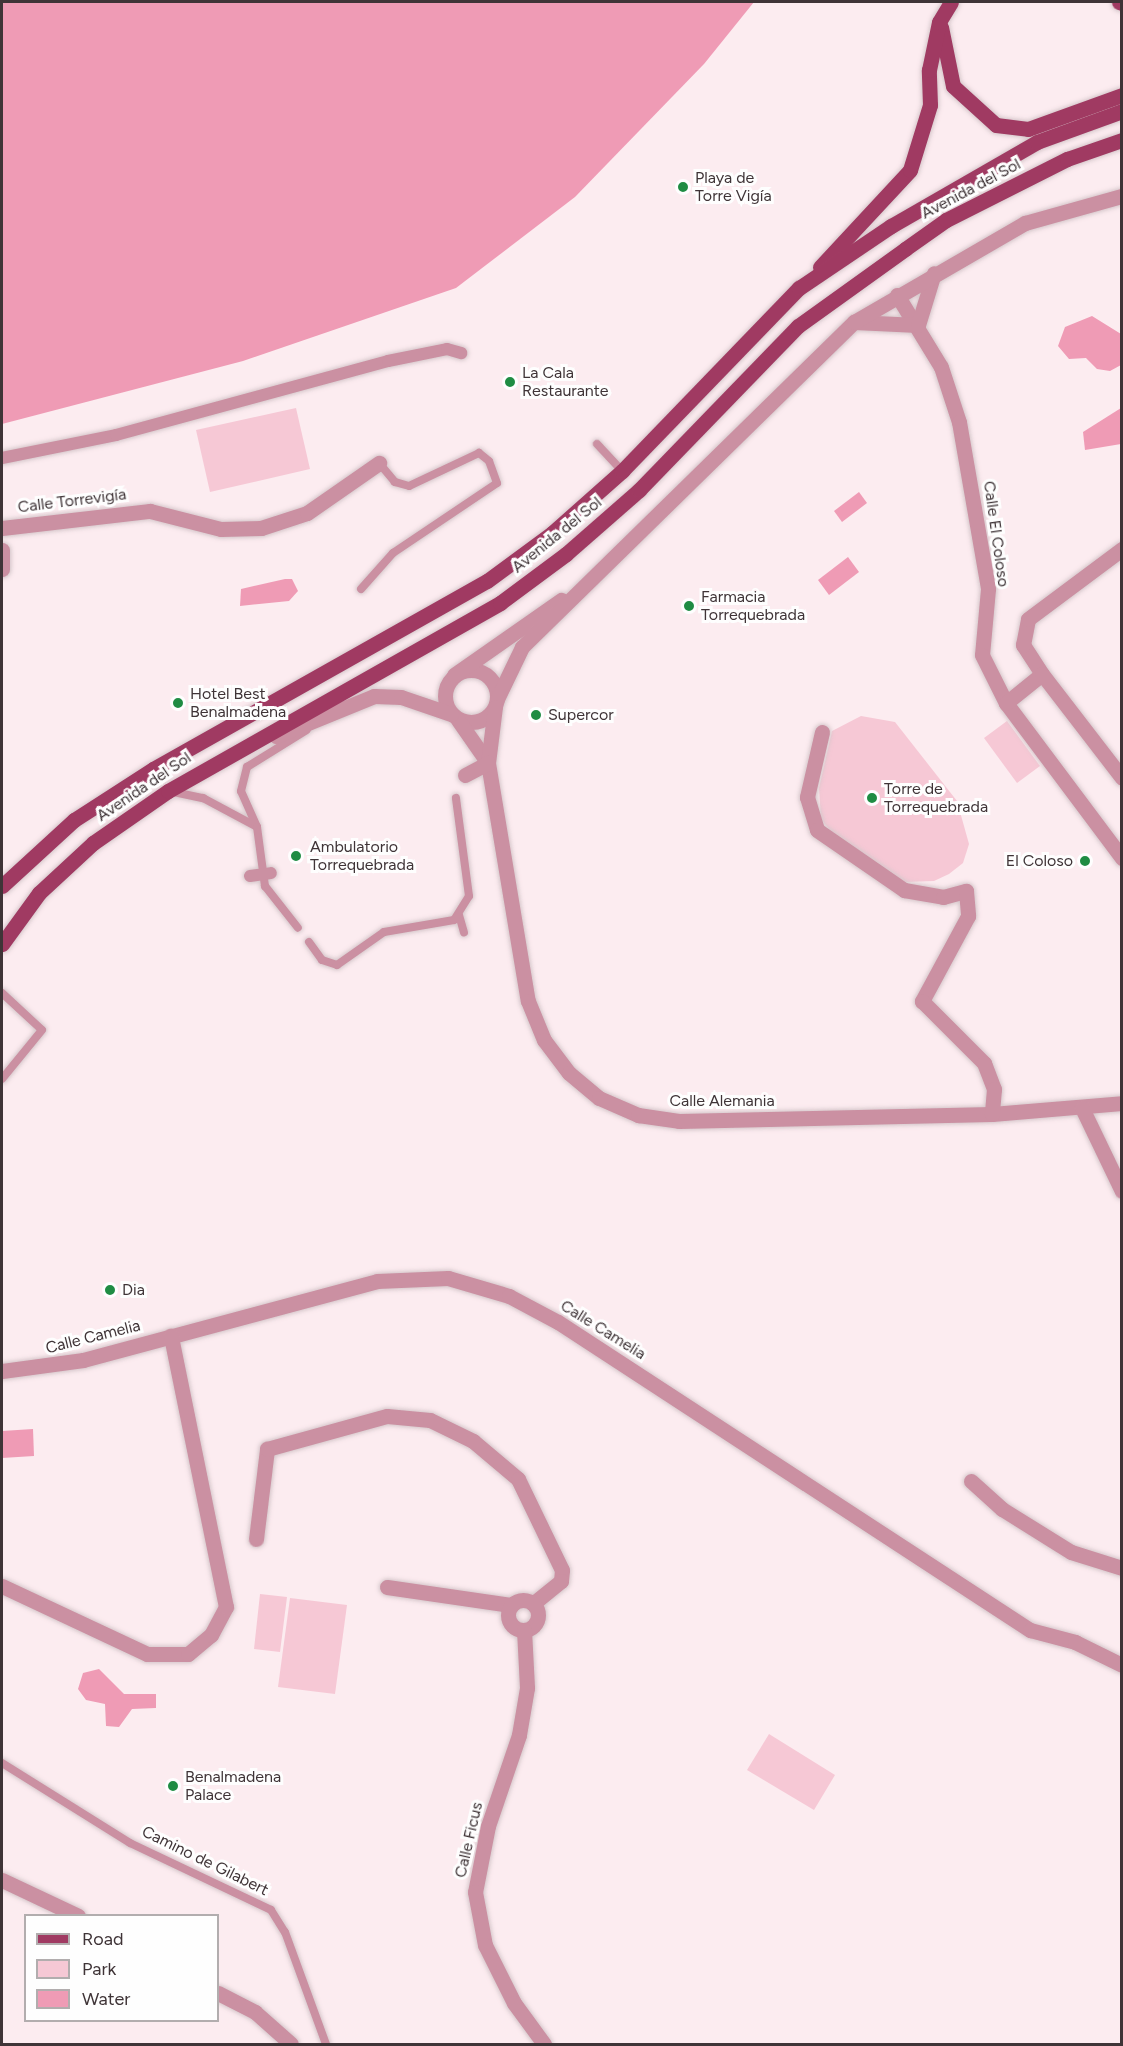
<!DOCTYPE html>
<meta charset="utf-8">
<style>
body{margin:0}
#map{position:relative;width:1123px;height:2046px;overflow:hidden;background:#fcecf0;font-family:Figtree,sans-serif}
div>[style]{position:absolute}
.green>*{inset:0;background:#f6c8d5}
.water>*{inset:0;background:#ef9bb5}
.roads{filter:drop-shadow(0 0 2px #d6c7cb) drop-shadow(0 0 2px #d6c7cb)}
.service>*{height:8px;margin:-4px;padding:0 4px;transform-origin:4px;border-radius:4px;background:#cb90a2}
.pedestrian>*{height:12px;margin:-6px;padding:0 6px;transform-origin:6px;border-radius:6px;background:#cb90a2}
.minor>*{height:15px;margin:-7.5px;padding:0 7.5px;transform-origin:7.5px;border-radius:7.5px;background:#cb90a2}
.minor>.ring{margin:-7.5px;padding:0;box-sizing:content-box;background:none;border:15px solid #cb90a2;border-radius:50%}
.primary>*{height:15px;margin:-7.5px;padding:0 7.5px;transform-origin:7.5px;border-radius:7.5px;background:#a03a62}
.dots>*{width:16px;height:16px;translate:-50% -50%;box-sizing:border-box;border:3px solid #fefefe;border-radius:50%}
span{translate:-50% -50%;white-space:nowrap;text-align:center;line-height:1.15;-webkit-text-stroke:6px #fefefe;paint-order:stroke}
.poi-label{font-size:16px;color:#3f3437}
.left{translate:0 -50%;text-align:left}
.right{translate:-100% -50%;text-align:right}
.street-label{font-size:16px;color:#3f3437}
.frame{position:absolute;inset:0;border:3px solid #3f3437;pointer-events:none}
.legend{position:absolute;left:24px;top:1914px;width:195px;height:108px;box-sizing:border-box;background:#fefefe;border:2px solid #b2adae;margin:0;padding:8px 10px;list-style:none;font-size:18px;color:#3f3437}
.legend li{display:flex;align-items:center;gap:12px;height:30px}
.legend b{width:30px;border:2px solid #b2adae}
</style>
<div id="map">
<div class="green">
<i style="clip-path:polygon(296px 408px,310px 469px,210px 492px,196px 430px)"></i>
<i style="clip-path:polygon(861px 716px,895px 722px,957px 801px,969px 844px,963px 863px,949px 874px,934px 881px,905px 882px,837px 839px,821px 819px,819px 788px,832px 731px)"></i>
<i style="clip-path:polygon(1007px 721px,1040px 766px,1017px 783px,984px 738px)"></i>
<i style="clip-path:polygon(260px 1594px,287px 1597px,280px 1652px,254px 1649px)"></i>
<i style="clip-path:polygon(290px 1598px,347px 1605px,335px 1694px,278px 1687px)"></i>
<i style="clip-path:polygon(769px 1734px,835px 1775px,814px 1810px,747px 1770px)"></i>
</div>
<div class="water">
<i style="clip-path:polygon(2px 2px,754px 2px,704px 64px,575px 197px,456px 288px,243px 361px,2px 424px)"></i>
<i style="clip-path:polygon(1092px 316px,1121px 334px,1121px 365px,1110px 371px,1097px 369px,1086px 358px,1069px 359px,1058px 346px,1065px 327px)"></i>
<i style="clip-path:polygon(1121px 408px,1121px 444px,1085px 450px,1083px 432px)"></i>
<i style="clip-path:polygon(859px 492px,867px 503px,842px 522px,834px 511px)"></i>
<i style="clip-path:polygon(848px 557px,859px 572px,829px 595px,818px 580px)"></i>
<i style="clip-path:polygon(285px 579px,292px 579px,298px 591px,289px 601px,240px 606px,241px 589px)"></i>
<i style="clip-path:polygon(33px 1429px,34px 1456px,2px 1458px,2px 1431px)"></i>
<i style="clip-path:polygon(99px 1669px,124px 1694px,156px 1694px,156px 1708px,132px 1709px,119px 1727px,106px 1726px,105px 1704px,86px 1700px,78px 1689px,83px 1673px)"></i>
</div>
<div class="roads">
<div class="service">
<i style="left:597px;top:444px;width:37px;rotate:47deg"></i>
<i style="left:361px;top:589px;width:48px;rotate:-48.4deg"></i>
<i style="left:393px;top:553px;width:125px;rotate:-33.9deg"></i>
<i style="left:497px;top:483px;width:23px;rotate:-110deg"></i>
<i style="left:489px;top:461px;width:13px;rotate:-141deg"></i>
<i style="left:479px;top:453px;width:77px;rotate:154.8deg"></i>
<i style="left:409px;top:486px;width:15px;rotate:-164deg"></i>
<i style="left:395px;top:482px;width:25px;rotate:-130deg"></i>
<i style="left:169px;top:791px;width:35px;rotate:12deg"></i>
<i style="left:203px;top:798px;width:61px;rotate:28.2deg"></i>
<i style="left:257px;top:827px;width:39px;rotate:-114deg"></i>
<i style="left:241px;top:791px;width:25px;rotate:-76deg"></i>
<i style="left:247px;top:767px;width:70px;rotate:-31.7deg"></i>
<i style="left:257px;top:827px;width:60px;rotate:82.3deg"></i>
<i style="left:265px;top:886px;width:53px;rotate:51.8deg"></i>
<i style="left:459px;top:915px;width:18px;rotate:74deg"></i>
<i style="left:309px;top:942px;width:22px;rotate:54deg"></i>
<i style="left:322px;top:960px;width:16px;rotate:18deg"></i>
<i style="left:337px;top:965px;width:57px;rotate:-35.1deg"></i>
<i style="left:384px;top:932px;width:71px;rotate:-9.7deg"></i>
<i style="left:454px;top:920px;width:28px;rotate:-58deg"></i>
<i style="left:469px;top:896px;width:99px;rotate:-97.6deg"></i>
<i style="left:2px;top:993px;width:54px;rotate:42.8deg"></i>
<i style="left:42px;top:1030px;width:63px;rotate:129.2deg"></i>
<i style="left:2px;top:1763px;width:151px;rotate:32deg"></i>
<i style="left:130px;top:1843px;width:156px;rotate:25.4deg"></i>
<i style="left:271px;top:1910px;width:26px;rotate:58deg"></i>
<i style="left:285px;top:1932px;width:119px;rotate:69.9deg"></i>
</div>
<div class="pedestrian">
<i style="left:2px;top:458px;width:116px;rotate:-11.4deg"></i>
<i style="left:116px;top:435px;width:282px;rotate:-15.2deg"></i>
<i style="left:388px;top:361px;width:60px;rotate:-11.5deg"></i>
<i style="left:447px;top:349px;width:15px;rotate:16deg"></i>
<i style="left:250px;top:876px;width:21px;rotate:-8deg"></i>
</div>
<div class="minor">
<i style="left:897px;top:295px;width:84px;rotate:58.6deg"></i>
<i style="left:941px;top:367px;width:58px;rotate:71.9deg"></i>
<i style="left:959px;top:422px;width:169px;rotate:80.1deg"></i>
<i style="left:988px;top:589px;width:66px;rotate:95.2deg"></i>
<i style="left:982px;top:655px;width:54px;rotate:63.4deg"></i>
<i style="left:1006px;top:703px;width:194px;rotate:53.2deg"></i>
<i style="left:854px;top:322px;width:64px;rotate:2.7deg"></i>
<i style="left:918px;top:325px;width:54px;rotate:-72.9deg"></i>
<i style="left:2px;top:528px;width:149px;rotate:-6.6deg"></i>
<i style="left:150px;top:511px;width:73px;rotate:14.2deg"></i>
<i style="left:221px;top:529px;width:40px;rotate:-1.4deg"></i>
<i style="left:261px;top:528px;width:48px;rotate:-18.1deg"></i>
<i style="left:307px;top:513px;width:88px;rotate:-34.8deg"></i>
<i style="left:2px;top:550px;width:19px;rotate:90deg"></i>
<i class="ring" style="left:445px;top:670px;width:37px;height:37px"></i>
<i style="left:1042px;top:674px;width:35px;rotate:-123deg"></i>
<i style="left:1023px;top:645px;width:26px;rotate:-79deg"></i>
<i style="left:1028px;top:619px;width:117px;rotate:-36.7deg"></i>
<i style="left:454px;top:675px;width:131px;rotate:-35deg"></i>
<i style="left:497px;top:699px;width:58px;rotate:-64.3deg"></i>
<i style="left:522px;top:647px;width:465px;rotate:-44.4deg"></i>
<i style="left:854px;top:322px;width:198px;rotate:-30.1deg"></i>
<i style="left:1025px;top:223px;width:101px;rotate:-15.6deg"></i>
<i style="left:1006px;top:703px;width:46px;rotate:-38.9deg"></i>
<i style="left:1042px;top:674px;width:131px;rotate:52.4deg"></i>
<i style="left:458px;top:720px;width:52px;rotate:55.1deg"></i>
<i style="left:488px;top:763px;width:241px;rotate:80.5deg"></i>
<i style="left:528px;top:1001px;width:42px;rotate:67.7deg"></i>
<i style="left:544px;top:1040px;width:41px;rotate:52.9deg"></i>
<i style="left:569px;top:1073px;width:39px;rotate:40deg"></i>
<i style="left:599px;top:1098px;width:43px;rotate:23.6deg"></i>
<i style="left:638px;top:1115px;width:41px;rotate:8.3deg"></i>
<i style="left:679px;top:1121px;width:313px;rotate:-1.3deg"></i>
<i style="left:992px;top:1114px;width:130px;rotate:-4.8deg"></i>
<i style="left:822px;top:732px;width:67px;rotate:103deg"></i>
<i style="left:807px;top:797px;width:34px;rotate:73deg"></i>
<i style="left:817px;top:830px;width:106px;rotate:34.6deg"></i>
<i style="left:904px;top:890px;width:40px;rotate:10deg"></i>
<i style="left:943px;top:897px;width:24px;rotate:-15deg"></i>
<i style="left:966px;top:891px;width:25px;rotate:85deg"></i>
<i style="left:968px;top:916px;width:97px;rotate:118.4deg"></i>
<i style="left:922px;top:1001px;width:88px;rotate:45deg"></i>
<i style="left:984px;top:1063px;width:28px;rotate:69deg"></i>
<i style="left:994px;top:1089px;width:25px;rotate:95deg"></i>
<i style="left:276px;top:736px;width:106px;rotate:-22.2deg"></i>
<i style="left:374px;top:696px;width:27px;rotate:2deg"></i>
<i style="left:401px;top:697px;width:53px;rotate:18.8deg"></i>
<i style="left:488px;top:763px;width:56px;rotate:-82.9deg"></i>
<i style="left:465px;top:775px;width:26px;rotate:-28deg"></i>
<i style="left:1082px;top:1108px;width:92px;rotate:64.3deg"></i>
<i style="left:2px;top:1371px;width:82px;rotate:-7.7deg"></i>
<i style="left:83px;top:1360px;width:304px;rotate:-15deg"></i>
<i style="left:377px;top:1281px;width:71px;rotate:-2.4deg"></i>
<i style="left:448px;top:1278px;width:64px;rotate:16.4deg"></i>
<i style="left:509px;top:1296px;width:55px;rotate:28deg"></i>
<i style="left:558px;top:1322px;width:564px;rotate:33.13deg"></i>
<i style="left:1030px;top:1630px;width:47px;rotate:14.9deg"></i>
<i style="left:1075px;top:1642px;width:52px;rotate:26.1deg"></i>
<i style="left:971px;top:1481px;width:42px;rotate:42.1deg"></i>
<i style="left:1002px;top:1509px;width:81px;rotate:31.9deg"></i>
<i style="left:1071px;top:1552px;width:53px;rotate:17.4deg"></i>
<i style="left:256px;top:1539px;width:91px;rotate:-83deg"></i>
<i style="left:267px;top:1449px;width:124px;rotate:-15.4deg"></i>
<i style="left:387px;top:1416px;width:43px;rotate:5.3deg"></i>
<i style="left:430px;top:1420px;width:48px;rotate:26deg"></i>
<i style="left:473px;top:1441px;width:59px;rotate:40.2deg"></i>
<i style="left:518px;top:1479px;width:101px;rotate:64.2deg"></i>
<i style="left:562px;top:1570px;width:11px;rotate:95deg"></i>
<i style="left:561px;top:1581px;width:36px;rotate:141deg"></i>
<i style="left:2px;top:1586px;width:160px;rotate:25.1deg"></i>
<i style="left:147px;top:1654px;width:41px"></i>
<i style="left:188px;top:1654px;width:30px;rotate:-40deg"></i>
<i style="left:211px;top:1635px;width:32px;rotate:-62deg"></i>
<i style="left:226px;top:1607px;width:277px;rotate:-101.5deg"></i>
<i style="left:387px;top:1587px;width:125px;rotate:8.3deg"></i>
<i class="ring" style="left:508px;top:1600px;width:15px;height:15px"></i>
<i style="left:524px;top:1630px;width:58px;rotate:87deg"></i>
<i style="left:527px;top:1688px;width:48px;rotate:99.7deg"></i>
<i style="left:519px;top:1735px;width:96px;rotate:108.8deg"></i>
<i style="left:488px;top:1826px;width:67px;rotate:101.1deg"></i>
<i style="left:475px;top:1892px;width:54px;rotate:79.3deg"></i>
<i style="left:485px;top:1945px;width:65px;rotate:63.4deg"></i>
<i style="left:514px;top:2003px;width:51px;rotate:53.8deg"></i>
<i style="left:2px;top:1880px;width:84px;rotate:25.3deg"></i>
<i style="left:218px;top:1993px;width:42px;rotate:27.2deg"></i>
<i style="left:255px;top:2012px;width:48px;rotate:41.6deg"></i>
</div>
<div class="primary">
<i style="left:1119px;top:2px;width:3px;rotate:18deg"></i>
<i style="left:941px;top:27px;width:60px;rotate:78.5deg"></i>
<i style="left:953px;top:86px;width:58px;rotate:42.2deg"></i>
<i style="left:996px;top:125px;width:32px;rotate:7deg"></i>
<i style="left:1028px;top:129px;width:100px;rotate:-19.9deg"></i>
<i style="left:820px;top:267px;width:132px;rotate:-47.1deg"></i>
<i style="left:910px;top:170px;width:68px;rotate:-72.9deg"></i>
<i style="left:930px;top:105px;width:35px;rotate:-92deg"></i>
<i style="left:929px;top:70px;width:49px;rotate:-78.2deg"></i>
<i style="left:939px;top:22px;width:23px;rotate:-59deg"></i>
<i style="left:2px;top:886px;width:98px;rotate:-42.5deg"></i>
<i style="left:74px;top:820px;width:94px;rotate:-32.8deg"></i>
<i style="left:153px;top:769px;width:383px;rotate:-29.4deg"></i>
<i style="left:487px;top:581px;width:81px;rotate:-36.4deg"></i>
<i style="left:552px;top:533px;width:94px;rotate:-41.5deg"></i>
<i style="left:622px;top:471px;width:255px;rotate:-46deg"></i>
<i style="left:799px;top:288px;width:111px;rotate:-34deg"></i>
<i style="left:891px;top:226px;width:168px;rotate:-29.9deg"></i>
<i style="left:1037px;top:142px;width:90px;rotate:-20deg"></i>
<i style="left:2px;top:944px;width:63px;rotate:-54deg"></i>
<i style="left:39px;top:893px;width:74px;rotate:-42.8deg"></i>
<i style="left:93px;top:843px;width:91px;rotate:-34.7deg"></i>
<i style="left:168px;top:791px;width:382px;rotate:-29.5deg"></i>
<i style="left:500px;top:603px;width:82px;rotate:-36.6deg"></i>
<i style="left:566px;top:554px;width:97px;rotate:-41.2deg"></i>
<i style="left:639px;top:490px;width:228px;rotate:-45.9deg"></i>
<i style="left:798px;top:326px;width:132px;rotate:-35.7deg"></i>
<i style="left:905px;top:249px;width:50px;rotate:-35.3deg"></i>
<i style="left:946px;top:220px;width:136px;rotate:-26.8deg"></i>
<i style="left:1067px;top:159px;width:58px;rotate:-19.1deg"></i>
</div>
</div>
<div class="dots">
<i style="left:683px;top:187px;background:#1f8c43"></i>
<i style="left:510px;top:382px;background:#1f8c43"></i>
<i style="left:689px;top:606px;background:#1f8c43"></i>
<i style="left:178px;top:703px;background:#1f8c43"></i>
<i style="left:536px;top:715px;background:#1f8c43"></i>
<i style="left:872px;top:798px;background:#1f8c43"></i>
<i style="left:296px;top:856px;background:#1f8c43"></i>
<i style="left:1085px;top:861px;background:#1f8c43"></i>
<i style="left:110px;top:1290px;background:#1f8c43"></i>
<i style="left:173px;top:1786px;background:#1f8c43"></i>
</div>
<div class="poi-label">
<span class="left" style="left:695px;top:187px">Playa de<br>Torre Vigía</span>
<span class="left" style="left:522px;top:382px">La Cala<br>Restaurante</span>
<span class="left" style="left:701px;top:606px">Farmacia<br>Torrequebrada</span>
<span class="left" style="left:190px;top:703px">Hotel Best<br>Benalmadena</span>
<span class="left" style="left:548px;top:715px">Supercor</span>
<span class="left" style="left:884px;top:798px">Torre de<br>Torrequebrada</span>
<span class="left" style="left:310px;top:856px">Ambulatorio<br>Torrequebrada</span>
<span class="right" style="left:1073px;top:861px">El Coloso</span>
<span class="left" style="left:122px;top:1290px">Dia</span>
<span class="left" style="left:185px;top:1786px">Benalmadena<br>Palace</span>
</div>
<div class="street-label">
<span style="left:971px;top:189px;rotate:-28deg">Avenida del Sol</span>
<span style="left:72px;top:501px;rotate:-7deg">Calle Torrevigía</span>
<span style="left:996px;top:534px;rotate:82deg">Calle El Coloso</span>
<span style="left:557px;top:535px;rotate:-39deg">Avenida del Sol</span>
<span style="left:144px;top:787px;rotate:-34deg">Avenida del Sol</span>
<span style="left:722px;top:1101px">Calle Alemania</span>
<span style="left:603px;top:1330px;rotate:32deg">Calle Camelia</span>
<span style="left:93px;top:1337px;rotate:-14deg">Calle Camelia</span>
<span style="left:469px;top:1840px;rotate:-77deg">Calle Ficus</span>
<span style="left:205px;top:1861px;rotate:26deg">Camino de Gilabert</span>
</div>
<div class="frame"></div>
<ul class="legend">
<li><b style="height:8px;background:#a03a62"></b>Road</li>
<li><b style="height:16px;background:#f6c8d5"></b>Park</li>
<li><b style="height:16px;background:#ef9bb5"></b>Water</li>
</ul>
</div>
